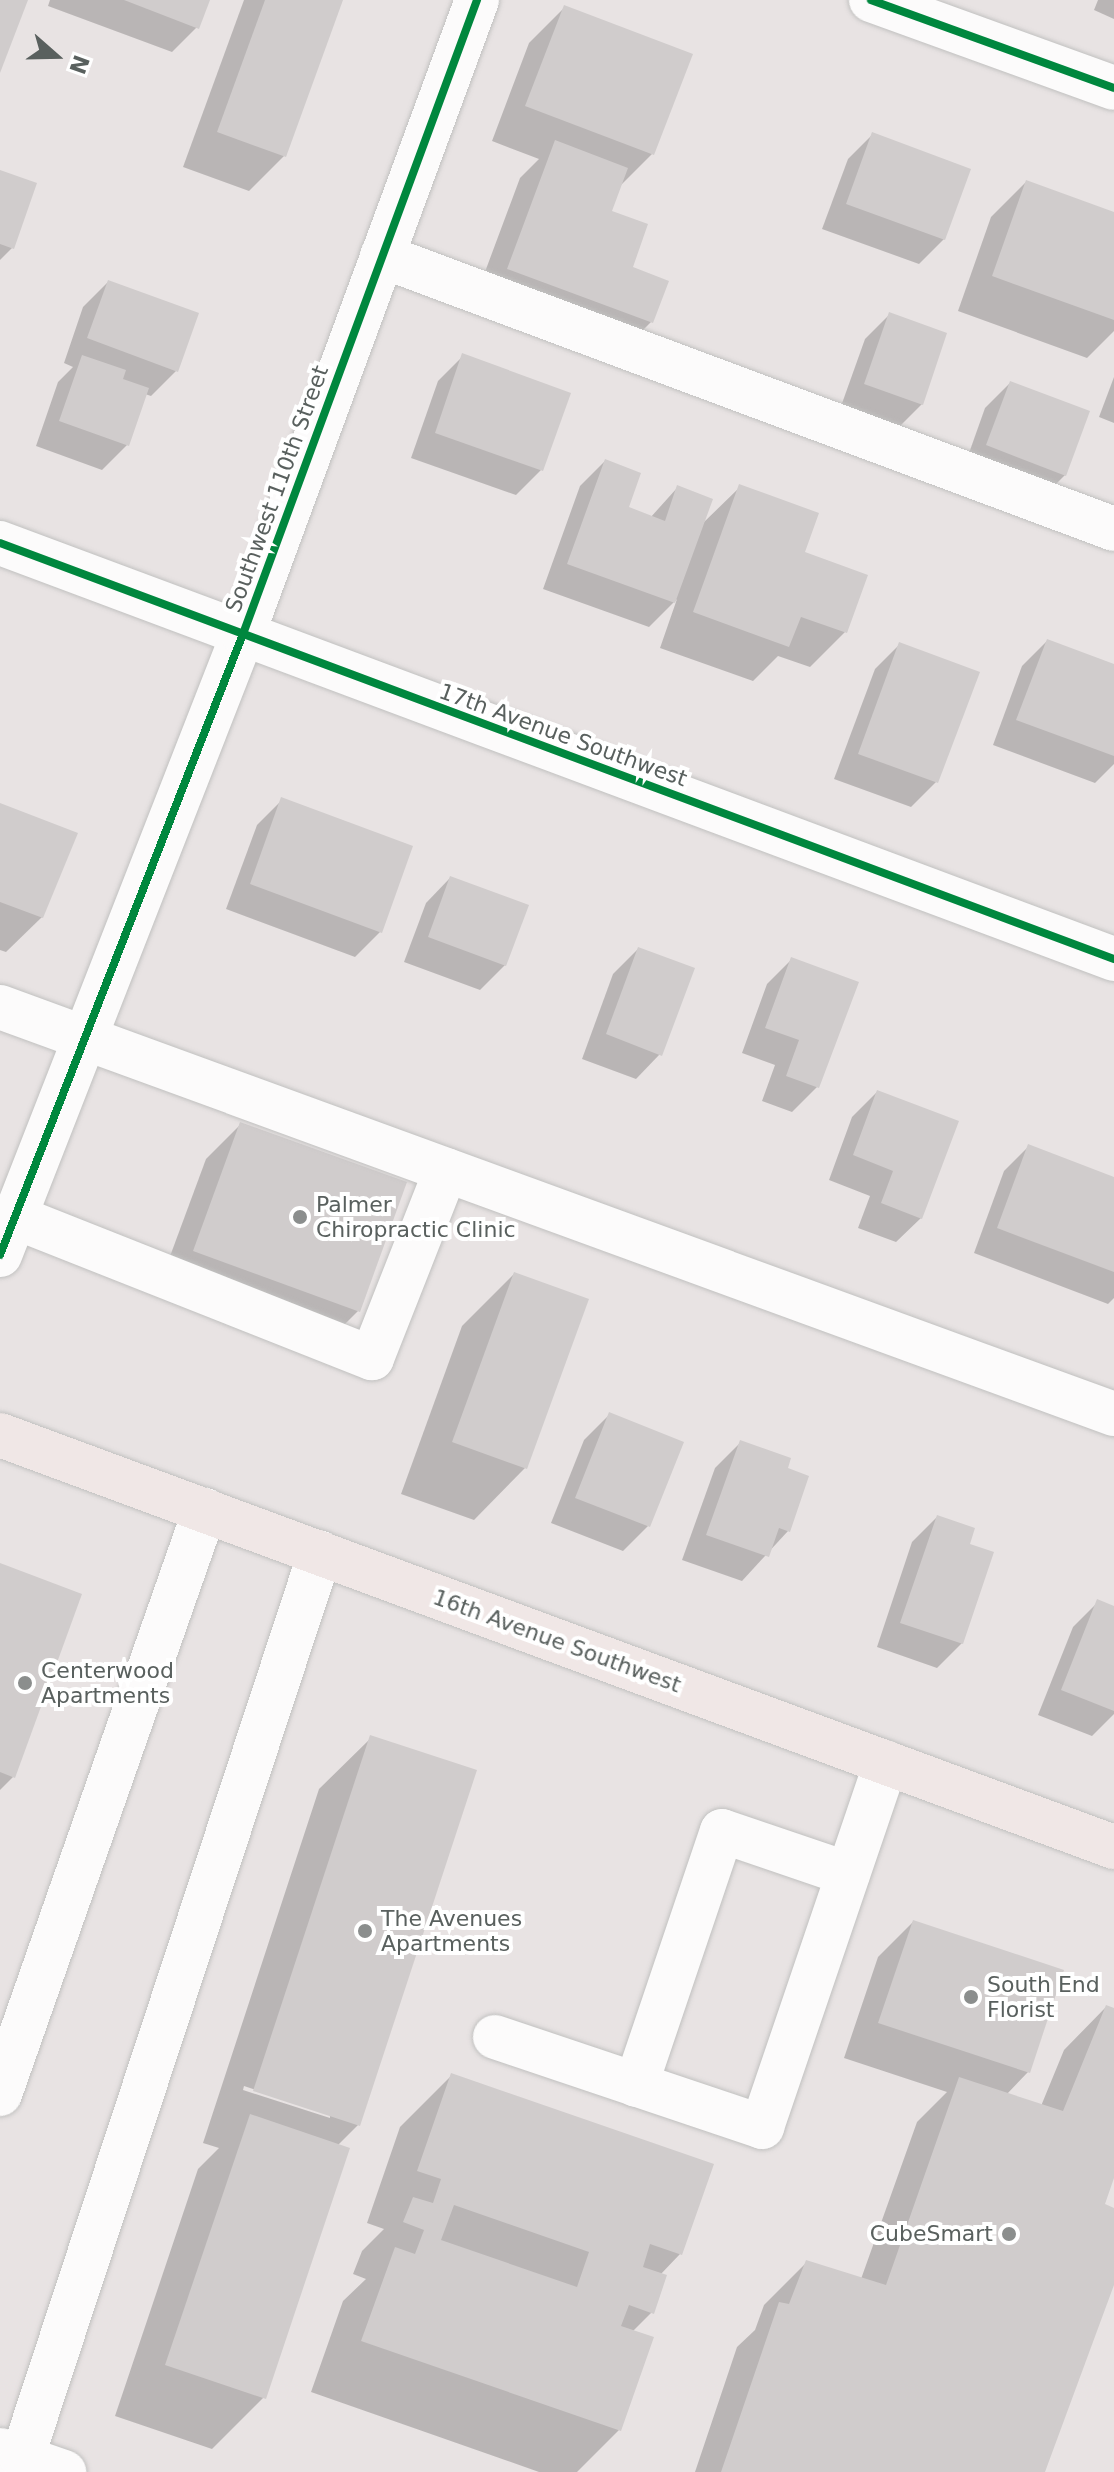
<!DOCTYPE html>
<style>
body{margin:0}
#map{position:relative;width:1114px;height:2472px;overflow:hidden;background:#e8e3e3;font-family:"DejaVu Sans",sans-serif}
div>[style]{position:absolute}
.shadow>*{inset:0;background:#0003}
.building>*{inset:0;background:#d0cccc}
.roads{filter:drop-shadow(0 0 2px #c1c1c0) drop-shadow(0 0 2px #c1c1c0)}
.minor>*{height:44px;margin:-22px;padding:0 22px;transform-origin:22px;border-radius:22px;background:#fcfbfb}
.major>*{height:44px;margin:-22px;padding:0 22px;transform-origin:22px;border-radius:22px;background:#f0e7e6}
.cycleway>*{height:8px;margin:-4px;padding:0 4px;transform-origin:4px;border-radius:4px;background:#00873e}
.dots>*{width:22px;height:22px;translate:-50% -50%;box-sizing:border-box;border:4px solid #fff;border-radius:50%}
span{translate:-50% -50%;white-space:nowrap;text-align:center;line-height:1.15;-webkit-text-stroke:8px #fff;paint-order:stroke}
.street-label{font-size:22px;color:#59605e}
.poi-label{font-size:22px;color:#59605e}
.left{translate:0 -50%;text-align:left}
.right{translate:-100% -50%;text-align:right}
.north{position:absolute;left:16px;top:16px;width:80px;height:80px;-webkit-text-stroke:6px #fff;paint-order:stroke;rotate:110deg;font-size:22px;font-weight:700;line-height:32px;text-align:center;color:#59605e}
.north::after{content:'';display:block;margin:auto;width:28px;height:36px;background:#59605e;clip-path:polygon(50% 0,100% 100%,50% 72%,0 100%)}
</style>
<div id="map">
<div class="shadow">
<i style="clip-path:polygon(50px 0,208px 0,197px 27px,172px 52px,48px 6px)"></i>
<i style="clip-path:polygon(244px 0,340px 0,284px 156px,249px 191px,183px 167px)"></i>
<i style="clip-path:polygon(1098px 0,1114px 0,1114px 19px,1094px 10px)"></i>
<i style="clip-path:polygon(564px 8px,652px 154px,619px 187px,610px 212px,651px 322px,616px 357px,473px 304px,520px 178px,539px 159px,492px 141px,529px 43px)"></i>
<i style="clip-path:polygon(873px 134px,944px 239px,919px 264px,822px 229px,848px 159px)"></i>
<i style="clip-path:polygon(0 172px,12px 248px,0 260px)"></i>
<i style="clip-path:polygon(1026px 182px,1114px 214px,1114px 331px,1087px 358px,958px 311px,991px 217px)"></i>
<i style="clip-path:polygon(108px 282px,176px 371px,151px 396px,145px 394px,127px 445px,102px 470px,36px 446px,58px 382px,73px 367px,64px 363px,83px 307px)"></i>
<i style="clip-path:polygon(890px 314px,922px 404px,897px 429px,840px 409px,865px 339px)"></i>
<i style="clip-path:polygon(463px 356px,541px 470px,516px 495px,411px 458px,438px 381px)"></i>
<i style="clip-path:polygon(1114px 377px,1114px 423px,1099px 417px)"></i>
<i style="clip-path:polygon(1010px 383px,1065px 475px,1040px 500px,963px 470px,985px 408px)"></i>
<i style="clip-path:polygon(605px 461px,626px 508px,650px 518px,677px 488px,702px 524px,740px 487px,802px 553px,845px 632px,810px 667px,778px 656px,753px 681px,660px 648px,677px 599px,649px 627px,543px 589px,580px 486px)"></i>
<i style="clip-path:polygon(1047px 641px,1114px 666px,1114px 764px,1095px 783px,993px 745px,1022px 666px)"></i>
<i style="clip-path:polygon(900px 644px,936px 782px,911px 807px,834px 779px,875px 669px)"></i>
<i style="clip-path:polygon(282px 800px,380px 932px,355px 957px,226px 909px,257px 825px)"></i>
<i style="clip-path:polygon(0 805px,42px 917px,6px 952px,0 950px)"></i>
<i style="clip-path:polygon(450px 878px,505px 965px,480px 990px,404px 962px,426px 903px)"></i>
<i style="clip-path:polygon(638px 949px,660px 1054px,636px 1079px,582px 1059px,613px 974px)"></i>
<i style="clip-path:polygon(792px 959px,817px 1087px,792px 1112px,762px 1101px,775px 1065px,742px 1053px,767px 984px)"></i>
<i style="clip-path:polygon(877px 1092px,921px 1218px,896px 1242px,858px 1228px,870px 1196px,829px 1180px,852px 1117px)"></i>
<i style="clip-path:polygon(241px 1124px,358px 1311px,323px 1346px,159px 1286px,206px 1159px)"></i>
<i style="clip-path:polygon(1029px 1146px,1114px 1179px,1114px 1298px,1108px 1304px,974px 1253px,1004px 1171px)"></i>
<i style="clip-path:polygon(514px 1274px,525px 1468px,474px 1520px,401px 1494px,462px 1326px)"></i>
<i style="clip-path:polygon(609px 1415px,648px 1526px,623px 1551px,551px 1523px,584px 1440px)"></i>
<i style="clip-path:polygon(740px 1443px,785px 1470px,788px 1531px,742px 1581px,682px 1560px,715px 1468px)"></i>
<i style="clip-path:polygon(937px 1517px,967px 1545px,962px 1643px,937px 1668px,877px 1647px,912px 1542px)"></i>
<i style="clip-path:polygon(0 1565px,13px 1777px,0 1790px)"></i>
<i style="clip-path:polygon(1098px 1602px,1114px 1608px,1114px 1714px,1092px 1736px,1038px 1715px,1073px 1627px)"></i>
<i style="clip-path:polygon(evenodd,371px 1738px,358px 2125px,337px 2146px,264px 2397px,212px 2449px,115px 2416px,198px 2169px,219px 2148px,203px 2143px,319px 1789px,371px 1738px,244px 2086px,330px 2114px,330px 2118px,243px 2090px,244px 2086px)"></i>
<i style="clip-path:polygon(913px 1922px,1062px 1971px,1028px 2072px,1006px 2095px,1041px 2106px,1064px 2050px,1106px 2007px,1114px 2010px,1114px 2172px,1103px 2205px,1114px 2210px,1114px 2280px,1043px 2472px,695px 2472px,737px 2347px,755px 2330px,764px 2305px,807px 2262px,861px 2279px,917px 2122px,947px 2092px,844px 2058px,878px 1957px)"></i>
<i style="clip-path:polygon(452px 2075px,680px 2254px,660px 2275px,652px 2312px,632px 2332px,619px 2430px,577px 2472px,539px 2472px,311px 2392px,343px 2301px,366px 2279px,353px 2274px,362px 2251px,384px 2229px,367px 2223px,400px 2127px)"></i>
</div>
<div class="building">
<i style="clip-path:polygon(0 0,28px 0,0 73px)"></i>
<i style="clip-path:polygon(124px 0,210px 0,199px 29px)"></i>
<i style="clip-path:polygon(265px 0,343px 0,286px 157px,217px 132px)"></i>
<i style="clip-path:polygon(564px 5px,693px 54px,654px 155px,525px 106px)"></i>
<i style="clip-path:polygon(872px 132px,971px 169px,945px 240px,846px 204px)"></i>
<i style="clip-path:polygon(555px 140px,628px 168px,612px 211px,648px 224px,633px 267px,669px 281px,653px 323px,507px 269px)"></i>
<i style="clip-path:polygon(0 170px,37px 183px,14px 249px,0 244px)"></i>
<i style="clip-path:polygon(1026px 180px,1114px 212px,1114px 320px,992px 276px)"></i>
<i style="clip-path:polygon(108px 280px,199px 313px,178px 372px,87px 338px)"></i>
<i style="clip-path:polygon(889px 312px,947px 333px,923px 405px,864px 384px)"></i>
<i style="clip-path:polygon(462px 353px,571px 393px,543px 471px,435px 433px)"></i>
<i style="clip-path:polygon(82px 355px,126px 370px,123px 379px,149px 388px,129px 446px,59px 421px)"></i>
<i style="clip-path:polygon(1010px 381px,1090px 411px,1066px 476px,986px 445px)"></i>
<i style="clip-path:polygon(605px 459px,641px 473px,629px 507px,665px 521px,677px 485px,713px 499px,675px 603px,567px 564px)"></i>
<i style="clip-path:polygon(739px 484px,819px 513px,805px 552px,868px 575px,847px 633px,801px 617px,789px 647px,693px 612px)"></i>
<i style="clip-path:polygon(1047px 639px,1114px 664px,1114px 756px,1016px 720px)"></i>
<i style="clip-path:polygon(899px 642px,980px 672px,938px 783px,858px 754px)"></i>
<i style="clip-path:polygon(281px 797px,413px 846px,382px 933px,250px 884px)"></i>
<i style="clip-path:polygon(0 803px,78px 833px,43px 918px,0 902px)"></i>
<i style="clip-path:polygon(450px 876px,529px 905px,506px 966px,428px 937px)"></i>
<i style="clip-path:polygon(638px 947px,695px 968px,662px 1056px,606px 1034px)"></i>
<i style="clip-path:polygon(791px 957px,859px 982px,819px 1088px,786px 1076px,799px 1040px,765px 1028px)"></i>
<i style="clip-path:polygon(877px 1090px,959px 1121px,922px 1219px,881px 1203px,893px 1171px,853px 1155px)"></i>
<i style="clip-path:polygon(240px 1122px,407px 1182px,360px 1312px,193px 1251px)"></i>
<i style="clip-path:polygon(1028px 1144px,1114px 1177px,1114px 1272px,997px 1228px)"></i>
<i style="clip-path:polygon(514px 1272px,589px 1299px,527px 1469px,452px 1442px)"></i>
<i style="clip-path:polygon(609px 1412px,684px 1442px,650px 1527px,575px 1498px)"></i>
<i style="clip-path:polygon(740px 1440px,791px 1458px,788px 1468px,809px 1476px,790px 1532px,779px 1528px,769px 1557px,706px 1535px)"></i>
<i style="clip-path:polygon(937px 1515px,975px 1528px,970px 1544px,994px 1552px,963px 1644px,900px 1623px)"></i>
<i style="clip-path:polygon(0 1563px,82px 1594px,15px 1778px,0 1772px)"></i>
<i style="clip-path:polygon(1097px 1599px,1114px 1606px,1114px 1711px,1061px 1690px)"></i>
<i style="clip-path:polygon(370px 1735px,477px 1770px,360px 2126px,253px 2091px)"></i>
<i style="clip-path:polygon(913px 1920px,1064px 1970px,1030px 2073px,878px 2023px)"></i>
<i style="clip-path:polygon(1106px 2005px,1114px 2008px,1114px 2178px,1105px 2204px,1114px 2208px,1114px 2285px,1045px 2472px,721px 2472px,779px 2302px,789px 2304px,806px 2260px,886px 2285px,959px 2077px,1063px 2111px)"></i>
<i style="clip-path:polygon(evenodd,451px 2073px,714px 2164px,682px 2255px,650px 2244px,643px 2267px,667px 2275px,654px 2314px,629px 2305px,621px 2326px,654px 2337px,621px 2431px,361px 2341px,395px 2247px,415px 2254px,424px 2230px,403px 2222px,413px 2197px,433px 2203px,441px 2179px,417px 2171px,451px 2073px,454px 2205px,589px 2252px,577px 2287px,441px 2240px,454px 2205px)"></i>
<i style="clip-path:polygon(250px 2114px,350px 2148px,266px 2399px,165px 2365px)"></i>
</div>
<div class="roads">
<div class="minor">
<i style="left:871px;top:0;width:258px;rotate:19.9deg"></i>
<i style="left:382px;top:256px;width:781px;rotate:20.45deg"></i>
<i style="left:0;top:543px;width:1189px;rotate:20.48deg"></i>
<i style="left:0;top:1007px;width:1186px;rotate:20.07deg"></i>
<i style="left:15px;top:1217px;width:384px;rotate:21.6deg"></i>
<i style="left:372px;top:1358px;width:202px;rotate:-68.5deg"></i>
<i style="left:0;top:1255px;width:667px;rotate:-68.63deg"></i>
<i style="left:243px;top:634px;width:676px;rotate:-69.74deg"></i>
<i style="left:495px;top:2037px;width:282px;rotate:18.6deg"></i>
<i style="left:762px;top:2127px;width:385px;rotate:-71.2deg"></i>
<i style="left:636px;top:2085px;width:268px;rotate:-71.3deg"></i>
<i style="left:722px;top:1831px;width:133px;rotate:18.8deg"></i>
<i style="left:0;top:2094px;width:619px;rotate:-70.66deg"></i>
<i style="left:0;top:2450px;width:68px;rotate:19deg"></i>
<i style="left:22px;top:2458px;width:953px;rotate:-71.77deg"></i>
</div>
<div class="major">
<i style="left:0;top:1435px;width:1188px;rotate:20.3deg"></i>
</div>
</div>
<div class="cycleway">
<i style="left:871px;top:0;width:258px;rotate:19.9deg"></i>
<i style="left:0;top:543px;width:1189px;rotate:20.48deg"></i>
<i style="left:0;top:1255px;width:667px;rotate:-68.63deg"></i>
<i style="left:243px;top:634px;width:676px;rotate:-69.74deg"></i>
</div>
<div class="dots">
<i style="left:300px;top:1217px;background:#8b8e8d"></i>
<i style="left:25px;top:1683px;background:#8b8e8d"></i>
<i style="left:365px;top:1931px;background:#8b8e8d"></i>
<i style="left:971px;top:1997px;background:#8b8e8d"></i>
<i style="left:1009px;top:2234px;background:#8b8e8d"></i>
</div>
<div class="street-label">
<span style="left:277px;top:489px;rotate:-70deg">Southwest 110th Street</span>
<span style="left:563px;top:735px;rotate:20deg">17th Avenue Southwest</span>
<span style="left:557px;top:1641px;rotate:20deg">16th Avenue Southwest</span>
</div>
<div class="poi-label">
<span class="left" style="left:316px;top:1217px">Palmer<br>Chiropractic Clinic</span>
<span class="left" style="left:41px;top:1683px">Centerwood<br>Apartments</span>
<span class="left" style="left:381px;top:1931px">The Avenues<br>Apartments</span>
<span class="left" style="left:987px;top:1997px">South End<br>Florist</span>
<span class="right" style="left:993px;top:2234px">CubeSmart</span>
</div>
<div class="north">N</div>
</div>
